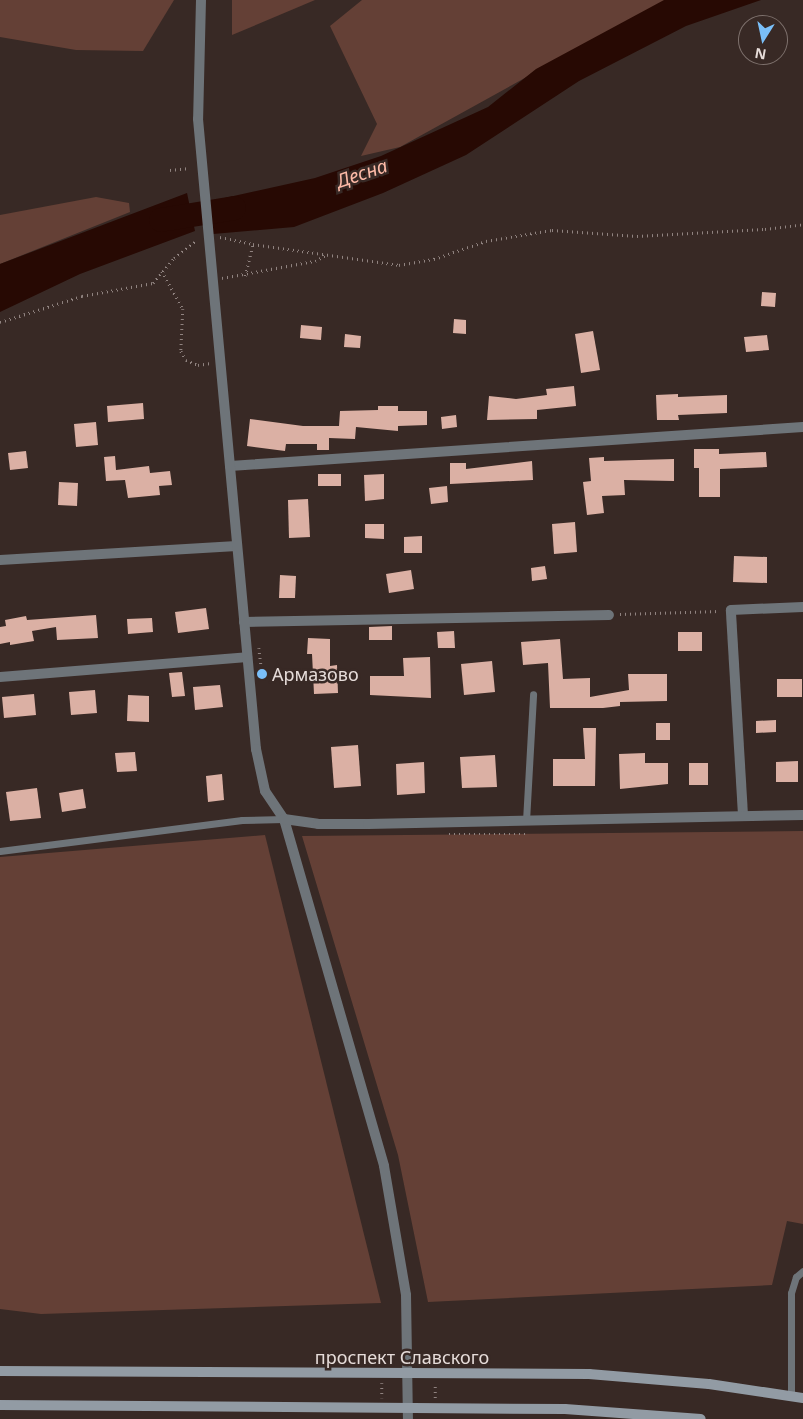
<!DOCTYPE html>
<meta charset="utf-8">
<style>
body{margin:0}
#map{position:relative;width:803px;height:1419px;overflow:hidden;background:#382925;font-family:"Noto Sans",sans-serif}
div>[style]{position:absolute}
.green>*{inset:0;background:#644036}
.water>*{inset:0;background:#270903}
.river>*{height:24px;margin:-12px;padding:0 12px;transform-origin:12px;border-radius:12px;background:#270903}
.building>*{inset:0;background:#dbb0a4}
.path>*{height:2.5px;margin-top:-1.25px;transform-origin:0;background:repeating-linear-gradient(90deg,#908380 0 1px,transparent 0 5px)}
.service>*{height:7px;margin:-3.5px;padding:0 3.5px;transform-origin:3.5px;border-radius:3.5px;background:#6e7479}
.minor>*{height:10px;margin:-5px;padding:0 5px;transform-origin:5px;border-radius:5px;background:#6e7479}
.tertiary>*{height:10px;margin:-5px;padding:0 5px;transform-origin:5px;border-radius:5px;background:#6e7479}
.secondary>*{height:10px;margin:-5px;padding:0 5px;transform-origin:5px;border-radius:5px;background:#929ba4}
.dots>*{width:14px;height:14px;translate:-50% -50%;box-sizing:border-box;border:2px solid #382925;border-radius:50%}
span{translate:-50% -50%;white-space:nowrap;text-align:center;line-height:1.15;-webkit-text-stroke:5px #382925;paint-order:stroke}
.poi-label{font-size:18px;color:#e6dcd9}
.left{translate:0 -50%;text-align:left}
.street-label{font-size:18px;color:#e6dcd9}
.water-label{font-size:19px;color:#fdbaa7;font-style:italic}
.north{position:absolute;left:738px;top:15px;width:50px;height:50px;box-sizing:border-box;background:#382925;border:1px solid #7e716d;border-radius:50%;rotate:190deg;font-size:14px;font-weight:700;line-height:20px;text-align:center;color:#e6dcd9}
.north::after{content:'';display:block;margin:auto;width:18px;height:22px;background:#7abff8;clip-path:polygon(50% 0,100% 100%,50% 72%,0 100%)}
</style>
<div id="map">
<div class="green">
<i style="clip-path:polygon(0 0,174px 0,143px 51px,76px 50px,0 37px)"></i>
<i style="clip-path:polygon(232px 0,315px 0,232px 35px)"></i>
<i style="clip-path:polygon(362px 0,666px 0,400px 147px,361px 156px,377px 124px,330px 26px)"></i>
<i style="clip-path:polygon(96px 197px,129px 203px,130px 212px,0 264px,0 215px)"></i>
<i style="clip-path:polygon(803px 831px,803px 1224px,787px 1221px,772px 1285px,428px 1302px,398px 1155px,302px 836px)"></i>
<i style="clip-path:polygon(265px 835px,381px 1303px,41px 1314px,0 1309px,0 857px)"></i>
</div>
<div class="water">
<i style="clip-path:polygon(664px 0,761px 0,686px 26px,579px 81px,466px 155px,383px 193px,294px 227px,213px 234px,211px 201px,315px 178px,381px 156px,488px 107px,536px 69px)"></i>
<i style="clip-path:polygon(187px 193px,195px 231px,80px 274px,0 312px,0 264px)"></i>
</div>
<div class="river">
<i style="left:161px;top:220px;width:74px;rotate:-9.3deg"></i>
</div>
<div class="building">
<i style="clip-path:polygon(762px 292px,776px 293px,775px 307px,761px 306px)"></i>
<i style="clip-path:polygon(454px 319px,466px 320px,466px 334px,453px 333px)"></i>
<i style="clip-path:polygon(301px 325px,322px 327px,321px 340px,300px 338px)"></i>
<i style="clip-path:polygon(593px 331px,600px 370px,581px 373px,575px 334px)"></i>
<i style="clip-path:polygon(345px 334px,361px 336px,360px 348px,344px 347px)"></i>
<i style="clip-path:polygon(767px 335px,769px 350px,746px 352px,744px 337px)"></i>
<i style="clip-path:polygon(574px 386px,576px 406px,537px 410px,537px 419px,487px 420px,489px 396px,516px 399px,547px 395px,546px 389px)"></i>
<i style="clip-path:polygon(678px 394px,678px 397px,727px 395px,727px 413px,678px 415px,679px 420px,657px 420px,656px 395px)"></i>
<i style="clip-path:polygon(143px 403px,144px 419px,108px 422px,107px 406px)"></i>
<i style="clip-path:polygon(378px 406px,398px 406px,398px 411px,427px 411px,427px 425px,398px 426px,398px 431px,356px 427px,355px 439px,329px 438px,329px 450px,317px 450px,317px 444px,286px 444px,285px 451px,247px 446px,250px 419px,303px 426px,339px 426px,340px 411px,378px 410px)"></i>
<i style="clip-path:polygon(456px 415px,457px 427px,442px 429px,441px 417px)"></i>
<i style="clip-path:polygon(96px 422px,98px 445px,76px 447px,74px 424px)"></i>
<i style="clip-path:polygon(694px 449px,719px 449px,719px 454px,766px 452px,767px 467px,720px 469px,720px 497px,699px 497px,699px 468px,694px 468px)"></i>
<i style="clip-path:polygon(26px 451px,28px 468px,10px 470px,8px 453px)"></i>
<i style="clip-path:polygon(115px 456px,116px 470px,149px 466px,150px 473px,170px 471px,172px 485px,159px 486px,160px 495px,128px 498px,125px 480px,106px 481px,104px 457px)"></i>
<i style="clip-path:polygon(604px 457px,604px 461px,674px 459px,674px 481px,624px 480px,625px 495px,602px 496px,604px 513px,587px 515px,583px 482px,591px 481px,589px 458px)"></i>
<i style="clip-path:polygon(532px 461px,533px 480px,450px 484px,450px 463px,466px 463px,466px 469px)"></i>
<i style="clip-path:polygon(318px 474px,341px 474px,341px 486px,318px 486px)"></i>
<i style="clip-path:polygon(384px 474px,384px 499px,365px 501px,364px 475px)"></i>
<i style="clip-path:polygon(59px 482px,78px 483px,77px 506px,58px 505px)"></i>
<i style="clip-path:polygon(447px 486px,448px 502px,431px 504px,429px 488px)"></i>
<i style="clip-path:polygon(308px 499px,310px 537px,289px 538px,288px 500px)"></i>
<i style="clip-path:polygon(575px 522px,577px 552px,554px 554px,552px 524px)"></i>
<i style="clip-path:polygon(365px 524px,384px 524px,384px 539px,365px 538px)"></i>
<i style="clip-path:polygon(422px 536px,422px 553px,404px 553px,404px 537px)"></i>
<i style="clip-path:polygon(734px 556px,767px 557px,767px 583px,733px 582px)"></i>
<i style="clip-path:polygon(545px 566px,547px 579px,532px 581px,531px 568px)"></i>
<i style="clip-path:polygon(411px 570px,414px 589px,389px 593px,386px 574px)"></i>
<i style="clip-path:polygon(280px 575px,296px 576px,295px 598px,279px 598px)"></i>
<i style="clip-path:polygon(206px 608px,209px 629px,178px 633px,175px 612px)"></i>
<i style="clip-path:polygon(96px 615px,98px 638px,57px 640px,56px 627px,32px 631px,34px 641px,10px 645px,10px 642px,0 644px,0 627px,6px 626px,5px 620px,26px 616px,27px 620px)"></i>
<i style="clip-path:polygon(152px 618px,153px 632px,128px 634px,127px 619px)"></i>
<i style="clip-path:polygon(392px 626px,392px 640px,369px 640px,369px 627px)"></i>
<i style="clip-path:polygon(454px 631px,455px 648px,438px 648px,437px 632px)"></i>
<i style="clip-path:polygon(678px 632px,702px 632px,702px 651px,678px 651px)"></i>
<i style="clip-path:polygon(308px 638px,330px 639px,330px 666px,337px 665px,338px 693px,314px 694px,312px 654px,307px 654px)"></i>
<i style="clip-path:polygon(560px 639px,563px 679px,590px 678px,590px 697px,629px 690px,628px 674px,667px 674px,667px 701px,620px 702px,620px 706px,603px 708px,550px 708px,548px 663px,523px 665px,521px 642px)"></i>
<i style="clip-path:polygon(430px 657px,431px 698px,370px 695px,370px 676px,404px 676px,403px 658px)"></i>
<i style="clip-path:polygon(492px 661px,495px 692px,464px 695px,461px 664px)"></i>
<i style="clip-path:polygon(182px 672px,185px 696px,172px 697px,169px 673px)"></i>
<i style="clip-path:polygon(777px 679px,802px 679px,802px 697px,777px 697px)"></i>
<i style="clip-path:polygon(220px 685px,223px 707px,195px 710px,193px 687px)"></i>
<i style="clip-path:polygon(95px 690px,97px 713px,71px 715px,69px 692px)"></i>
<i style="clip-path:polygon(34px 694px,36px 715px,4px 718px,2px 697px)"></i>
<i style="clip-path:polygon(128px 695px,149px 696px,149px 722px,127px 721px)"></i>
<i style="clip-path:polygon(776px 720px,776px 732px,756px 733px,756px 721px)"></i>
<i style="clip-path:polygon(656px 723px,670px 723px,670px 740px,656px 740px)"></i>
<i style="clip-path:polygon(583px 728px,596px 728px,595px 786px,553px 786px,553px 759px,585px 759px)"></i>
<i style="clip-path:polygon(358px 745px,361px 786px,334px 788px,331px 747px)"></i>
<i style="clip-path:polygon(135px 752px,137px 771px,117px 772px,115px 753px)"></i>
<i style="clip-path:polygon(645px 753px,645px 763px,668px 763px,668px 784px,620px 789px,619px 754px)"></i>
<i style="clip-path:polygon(495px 755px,497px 787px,462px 788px,460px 757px)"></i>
<i style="clip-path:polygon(798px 761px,798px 782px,776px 782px,776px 762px)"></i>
<i style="clip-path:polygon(424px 762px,425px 793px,397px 795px,396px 764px)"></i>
<i style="clip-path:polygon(689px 763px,708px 763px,708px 785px,689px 785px)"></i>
<i style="clip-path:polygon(222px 774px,224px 800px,208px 802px,206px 776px)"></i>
<i style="clip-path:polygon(37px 788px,41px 818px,10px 821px,6px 792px)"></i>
<i style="clip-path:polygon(83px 789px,86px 808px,62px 812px,59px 793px)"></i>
</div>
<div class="path">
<i style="left:170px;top:170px;width:20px;rotate:-6deg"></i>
<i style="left:220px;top:237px;width:34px;rotate:12deg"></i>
<i style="left:253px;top:244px;width:148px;rotate:8.2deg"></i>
<i style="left:399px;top:265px;width:36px;rotate:-10deg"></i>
<i style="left:434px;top:259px;width:55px;rotate:-19.1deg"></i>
<i style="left:486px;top:241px;width:67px;rotate:-9.5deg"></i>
<i style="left:552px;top:230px;width:85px;rotate:4deg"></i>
<i style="left:637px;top:236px;width:128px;rotate:-3.1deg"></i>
<i style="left:765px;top:229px;width:38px;rotate:-7deg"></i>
<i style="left:162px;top:271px;width:43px;rotate:61.1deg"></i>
<i style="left:183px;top:309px;width:42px;rotate:92.7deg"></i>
<i style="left:181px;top:351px;width:10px;rotate:61deg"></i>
<i style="left:186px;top:360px;width:13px;rotate:23deg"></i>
<i style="left:198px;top:365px;width:13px;rotate:-9deg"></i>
<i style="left:245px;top:276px;width:33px;rotate:-76deg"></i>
<i style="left:222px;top:278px;width:95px;rotate:-10.4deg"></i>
<i style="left:315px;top:261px;width:13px;rotate:-29deg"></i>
<i style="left:0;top:322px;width:86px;rotate:-17.6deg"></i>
<i style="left:82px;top:296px;width:72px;rotate:-10.4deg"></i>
<i style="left:153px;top:283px;width:33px;rotate:-50deg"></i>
<i style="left:174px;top:258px;width:29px;rotate:-38deg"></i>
<i style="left:620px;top:614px;width:100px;rotate:-1.7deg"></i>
<i style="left:259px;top:648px;width:24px;rotate:83deg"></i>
<i style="left:449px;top:834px;width:80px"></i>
<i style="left:382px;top:1383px;width:15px;rotate:90deg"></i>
<i style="left:435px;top:1398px;width:15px;rotate:-90deg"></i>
</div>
<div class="service">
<i style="left:526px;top:821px;width:127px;rotate:-86.8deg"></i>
<i style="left:0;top:851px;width:244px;rotate:-7.3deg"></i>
<i style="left:242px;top:820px;width:42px;rotate:-1.4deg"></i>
<i style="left:791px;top:1396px;width:103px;rotate:-90deg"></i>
<i style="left:791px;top:1293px;width:17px;rotate:-73deg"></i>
<i style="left:796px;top:1277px;width:9px;rotate:-41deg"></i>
</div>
<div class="minor">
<i style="left:230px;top:466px;width:574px;rotate:-3.89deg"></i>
<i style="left:0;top:560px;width:237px;rotate:-3.4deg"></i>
<i style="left:244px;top:622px;width:365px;rotate:-1.1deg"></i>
<i style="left:0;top:677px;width:248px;rotate:-4.6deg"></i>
<i style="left:743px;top:815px;width:205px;rotate:-93.4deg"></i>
<i style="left:731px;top:610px;width:72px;rotate:-2.4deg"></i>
<i style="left:284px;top:819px;width:361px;rotate:73.9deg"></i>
<i style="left:384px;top:1166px;width:131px;rotate:80.3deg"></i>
<i style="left:406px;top:1295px;width:124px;rotate:89.1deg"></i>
</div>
<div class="tertiary">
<i style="left:201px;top:0;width:119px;rotate:91.4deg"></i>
<i style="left:198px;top:119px;width:633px;rotate:84.74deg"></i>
<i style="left:256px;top:749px;width:43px;rotate:77.9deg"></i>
<i style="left:265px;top:791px;width:34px;rotate:56deg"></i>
<i style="left:284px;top:819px;width:34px;rotate:8deg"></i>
<i style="left:318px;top:824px;width:50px"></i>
<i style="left:368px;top:824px;width:435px;rotate:-1.2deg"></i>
</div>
<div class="secondary">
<i style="left:0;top:1371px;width:589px;rotate:0.29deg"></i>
<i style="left:589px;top:1374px;width:120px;rotate:4.8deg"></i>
<i style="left:709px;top:1384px;width:95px;rotate:8.5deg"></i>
<i style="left:0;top:1405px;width:565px;rotate:0.41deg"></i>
<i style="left:565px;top:1409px;width:136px;rotate:4.2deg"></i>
</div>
<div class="dots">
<i style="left:262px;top:674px;background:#7abff8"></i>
</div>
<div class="poi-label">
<span class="left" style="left:272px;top:674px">Армазово</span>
</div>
<div class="street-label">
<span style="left:402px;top:1357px">проспект Славского</span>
</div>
<div class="water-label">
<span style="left:362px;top:174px;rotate:-19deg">Десна</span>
</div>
<div class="north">N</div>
</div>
